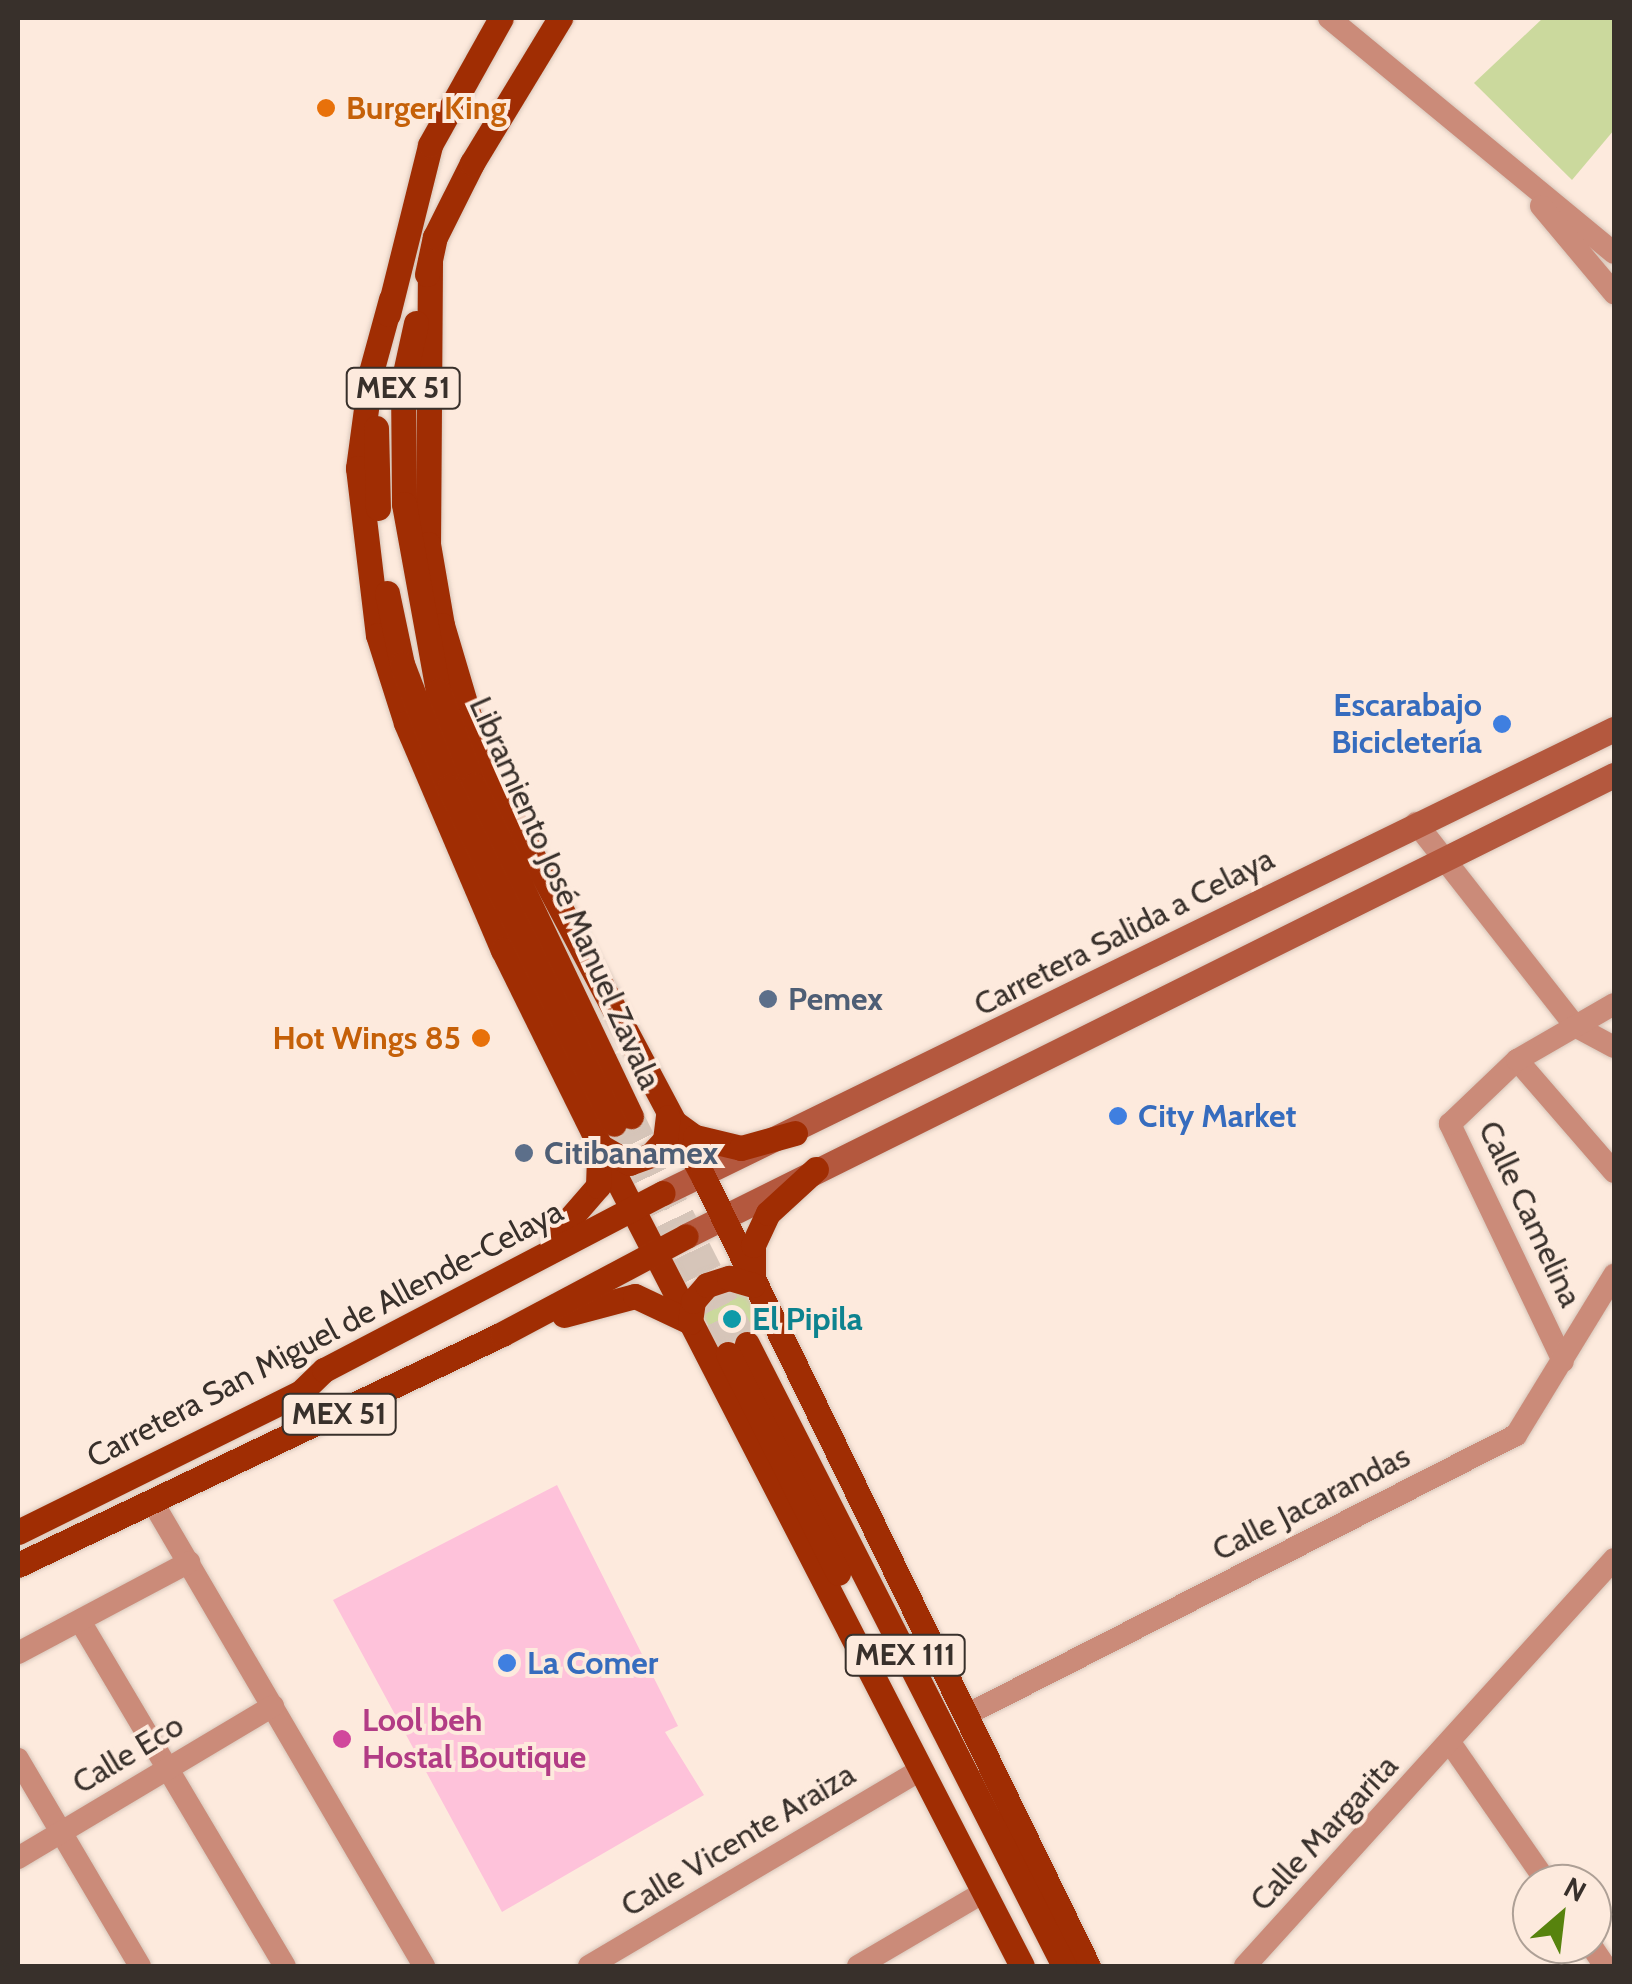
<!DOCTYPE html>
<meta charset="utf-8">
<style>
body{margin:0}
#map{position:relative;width:1632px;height:1984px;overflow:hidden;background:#fdeadd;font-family:Cabin,sans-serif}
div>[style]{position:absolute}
.green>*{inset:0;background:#cbd99d}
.building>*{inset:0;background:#fec2da}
.primary-tunnel>*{height:25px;margin-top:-12.5px;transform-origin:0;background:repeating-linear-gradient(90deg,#d6c5b9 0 25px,transparent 0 37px)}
.roads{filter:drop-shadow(0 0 2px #d6c5b9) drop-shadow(0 0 2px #d6c5b9)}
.minor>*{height:22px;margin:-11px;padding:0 11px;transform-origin:11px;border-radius:11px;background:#cb8b79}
.secondary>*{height:25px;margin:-12.5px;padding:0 12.5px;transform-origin:12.5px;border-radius:12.5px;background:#b4583e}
.primary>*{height:25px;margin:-12.5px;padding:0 12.5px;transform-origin:12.5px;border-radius:12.5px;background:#a02d03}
.dots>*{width:28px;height:28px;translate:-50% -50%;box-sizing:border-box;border:5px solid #fdeadd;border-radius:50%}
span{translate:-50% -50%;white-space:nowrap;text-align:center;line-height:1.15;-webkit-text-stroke:8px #fdeadd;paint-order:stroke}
.shield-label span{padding:2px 8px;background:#fdeadd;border:2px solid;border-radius:8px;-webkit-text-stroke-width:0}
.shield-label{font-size:30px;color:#38302b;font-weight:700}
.food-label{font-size:32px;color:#c56008;font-weight:700}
.left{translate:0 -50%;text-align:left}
.right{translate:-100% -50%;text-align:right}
.shop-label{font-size:32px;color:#366cbe;font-weight:700}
.street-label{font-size:32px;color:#38302b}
.service-label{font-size:32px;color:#4e5e75;font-weight:700}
.culture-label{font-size:32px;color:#0d838f;font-weight:700}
.hotel-label{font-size:32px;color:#b23c85;font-weight:700}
.frame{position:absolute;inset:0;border:20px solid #38302b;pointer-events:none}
.north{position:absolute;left:1512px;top:1864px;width:100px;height:100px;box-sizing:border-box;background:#fdeadd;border:2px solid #aea096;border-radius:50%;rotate:28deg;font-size:28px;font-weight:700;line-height:40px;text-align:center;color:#38302b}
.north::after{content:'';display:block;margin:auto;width:35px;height:45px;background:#57830e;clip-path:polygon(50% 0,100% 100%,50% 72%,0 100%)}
</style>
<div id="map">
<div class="green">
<i style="clip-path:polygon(1543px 18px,1614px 18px,1614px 130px,1572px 180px,1474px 83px)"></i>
<i style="clip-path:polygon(728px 1287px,744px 1292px,762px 1323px,720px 1347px,702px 1314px,711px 1293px)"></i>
</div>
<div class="building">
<i style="clip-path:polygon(557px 1485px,678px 1726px,665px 1732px,704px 1795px,502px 1912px,333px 1600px)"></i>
</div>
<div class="primary-tunnel">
<i style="left:631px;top:1116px;width:256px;rotate:63deg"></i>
<i style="left:614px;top:1124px;width:257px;rotate:63.6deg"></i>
</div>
<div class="roads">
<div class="minor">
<i style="left:1329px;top:18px;width:369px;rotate:39.5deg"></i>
<i style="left:1541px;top:206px;width:114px;rotate:50deg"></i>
<i style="left:1416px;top:823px;width:258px;rotate:51.9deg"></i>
<i style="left:1575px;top:1026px;width:44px;rotate:28.3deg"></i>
<i style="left:1517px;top:1060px;width:148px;rotate:49.1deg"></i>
<i style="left:1563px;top:1361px;width:263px;rotate:-115.5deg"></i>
<i style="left:1450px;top:1124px;width:93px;rotate:-43.7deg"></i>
<i style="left:1517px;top:1060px;width:112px;rotate:-30deg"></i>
<i style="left:152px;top:1501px;width:539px;rotate:59.67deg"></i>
<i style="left:80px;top:1621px;width:401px;rotate:59.3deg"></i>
<i style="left:18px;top:1653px;width:194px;rotate:-28deg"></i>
<i style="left:968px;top:1714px;width:615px;rotate:-26.98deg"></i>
<i style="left:1516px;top:1435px;width:188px;rotate:-58.5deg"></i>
<i style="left:1451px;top:1744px;width:170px;rotate:55.3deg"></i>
<i style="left:18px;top:1759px;width:240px;rotate:59.5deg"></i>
<i style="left:18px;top:1858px;width:297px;rotate:-30.8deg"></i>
<i style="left:1590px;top:1944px;width:27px;rotate:56deg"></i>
<i style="left:589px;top:1966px;width:386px;rotate:-30.6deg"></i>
<i style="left:858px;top:1966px;width:146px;rotate:-30.4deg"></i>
<i style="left:1245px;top:1966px;width:549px;rotate:-47.8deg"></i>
</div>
<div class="secondary">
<i style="left:663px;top:1193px;width:1058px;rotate:-26.01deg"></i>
<i style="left:686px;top:1236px;width:1036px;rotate:-26.42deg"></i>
</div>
<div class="primary">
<i style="left:430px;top:262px;width:282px;rotate:90.4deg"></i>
<i style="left:428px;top:544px;width:82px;rotate:80.2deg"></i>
<i style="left:442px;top:625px;width:95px;rotate:73.5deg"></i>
<i style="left:469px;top:716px;width:131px;rotate:66.2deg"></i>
<i style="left:522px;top:836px;width:383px;rotate:62deg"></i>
<i style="left:702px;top:1174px;width:881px;rotate:64.02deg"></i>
<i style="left:427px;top:274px;width:38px;rotate:-78deg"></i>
<i style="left:435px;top:237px;width:83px;rotate:-63.4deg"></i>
<i style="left:472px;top:163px;width:170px;rotate:-58.7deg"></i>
<i style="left:391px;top:299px;width:76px;rotate:105.3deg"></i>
<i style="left:371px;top:372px;width:97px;rotate:97.7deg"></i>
<i style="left:358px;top:468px;width:168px;rotate:83.2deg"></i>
<i style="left:378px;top:635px;width:92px;rotate:72.3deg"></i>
<i style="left:406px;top:723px;width:247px;rotate:66.9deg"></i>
<i style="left:503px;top:950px;width:219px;rotate:63.7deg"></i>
<i style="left:600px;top:1146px;width:922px;rotate:62.77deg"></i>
<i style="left:388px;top:314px;width:174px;rotate:-76deg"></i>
<i style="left:430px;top:145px;width:145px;rotate:-60.8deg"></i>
<i style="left:416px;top:323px;width:60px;rotate:102.4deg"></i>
<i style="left:403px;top:382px;width:122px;rotate:89.5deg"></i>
<i style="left:404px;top:504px;width:190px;rotate:79.7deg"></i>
<i style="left:438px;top:691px;width:100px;rotate:69.6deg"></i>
<i style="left:473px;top:785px;width:367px;rotate:64.5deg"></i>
<i style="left:376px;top:428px;width:80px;rotate:88.6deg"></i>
<i style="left:387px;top:593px;width:73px;rotate:78.1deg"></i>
<i style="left:402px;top:664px;width:132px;rotate:69.1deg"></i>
<i style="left:449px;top:787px;width:375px;rotate:63.9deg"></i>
<i style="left:674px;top:1122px;width:26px;rotate:36deg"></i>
<i style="left:695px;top:1137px;width:47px;rotate:13.4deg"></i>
<i style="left:741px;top:1148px;width:56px;rotate:-15.5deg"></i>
<i style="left:600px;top:1146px;width:34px;rotate:30deg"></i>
<i style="left:629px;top:1163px;width:23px;rotate:-20deg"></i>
<i style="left:651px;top:1155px;width:21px;rotate:-47deg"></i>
<i style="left:665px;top:1140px;width:23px;rotate:-83deg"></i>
<i style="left:553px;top:1238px;width:69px;rotate:-49.1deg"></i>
<i style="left:598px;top:1186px;width:35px;rotate:-88deg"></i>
<i style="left:753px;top:1275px;width:30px;rotate:-90deg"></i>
<i style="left:753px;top:1245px;width:35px;rotate:-65deg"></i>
<i style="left:768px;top:1213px;width:65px;rotate:-42.5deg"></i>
<i style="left:564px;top:1315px;width:73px;rotate:-15deg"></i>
<i style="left:635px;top:1296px;width:61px;rotate:25.3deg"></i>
<i style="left:690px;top:1322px;width:21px;rotate:-82deg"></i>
<i style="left:693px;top:1301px;width:21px;rotate:-49deg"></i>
<i style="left:707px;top:1285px;width:23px;rotate:-18deg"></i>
<i style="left:729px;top:1278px;width:25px;rotate:16deg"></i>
<i style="left:747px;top:1344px;width:698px;rotate:62.99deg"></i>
<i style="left:728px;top:1354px;width:245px;rotate:63.3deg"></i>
<i style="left:18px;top:1532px;width:316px;rotate:-26.3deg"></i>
<i style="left:301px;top:1392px;width:32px;rotate:-44deg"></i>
<i style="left:324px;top:1370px;width:382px;rotate:-27.6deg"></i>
<i style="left:18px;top:1565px;width:536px;rotate:-25.51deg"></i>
<i style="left:502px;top:1334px;width:208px;rotate:-28deg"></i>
</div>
</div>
<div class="dots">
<i style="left:326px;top:108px;background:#e8710a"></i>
<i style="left:1502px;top:724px;background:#3f7fe0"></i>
<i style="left:768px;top:999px;background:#5c6f8a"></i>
<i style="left:481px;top:1038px;background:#e8710a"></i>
<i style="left:1118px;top:1116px;background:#3f7fe0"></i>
<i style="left:524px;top:1153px;background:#5c6f8a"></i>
<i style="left:732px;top:1319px;background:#0f9aa8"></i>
<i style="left:507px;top:1663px;background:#3f7fe0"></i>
<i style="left:342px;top:1739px;background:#d1479c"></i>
</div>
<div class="shield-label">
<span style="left:403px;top:388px">MEX 51</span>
<span style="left:339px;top:1414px">MEX 51</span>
<span style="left:905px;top:1655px">MEX 111</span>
</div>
<div class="food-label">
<span class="left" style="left:346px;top:108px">Burger King</span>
<span class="right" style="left:461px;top:1038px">Hot Wings 85</span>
</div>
<div class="shop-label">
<span class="right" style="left:1482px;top:724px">Escarabajo<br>Bicicletería</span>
<span class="left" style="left:1138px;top:1116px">City Market</span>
<span class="left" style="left:527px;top:1663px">La Comer</span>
</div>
<div class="street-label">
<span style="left:565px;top:893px;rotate:66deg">Libramiento José Manuel Zavala</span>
<span style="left:1124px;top:932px;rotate:-27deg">Carretera Salida a Celaya</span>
<span style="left:1530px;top:1214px;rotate:65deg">Calle Camelina</span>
<span style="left:325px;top:1334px;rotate:-28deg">Carretera San Miguel de Allende-Celaya</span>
<span style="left:1311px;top:1503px;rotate:-27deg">Calle Jacarandas</span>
<span style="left:128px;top:1754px;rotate:-31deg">Calle Eco</span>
<span style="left:1324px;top:1833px;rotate:-47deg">Calle Margarita</span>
<span style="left:738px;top:1840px;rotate:-31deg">Calle Vicente Araiza</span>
</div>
<div class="service-label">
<span class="left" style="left:788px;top:999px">Pemex</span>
<span class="left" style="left:544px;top:1153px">Citibanamex</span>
</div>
<div class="culture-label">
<span class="left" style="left:752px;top:1319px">El Pipila</span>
</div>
<div class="hotel-label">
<span class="left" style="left:362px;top:1739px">Lool beh<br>Hostal Boutique</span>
</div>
<div class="frame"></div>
<div class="north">N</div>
</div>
